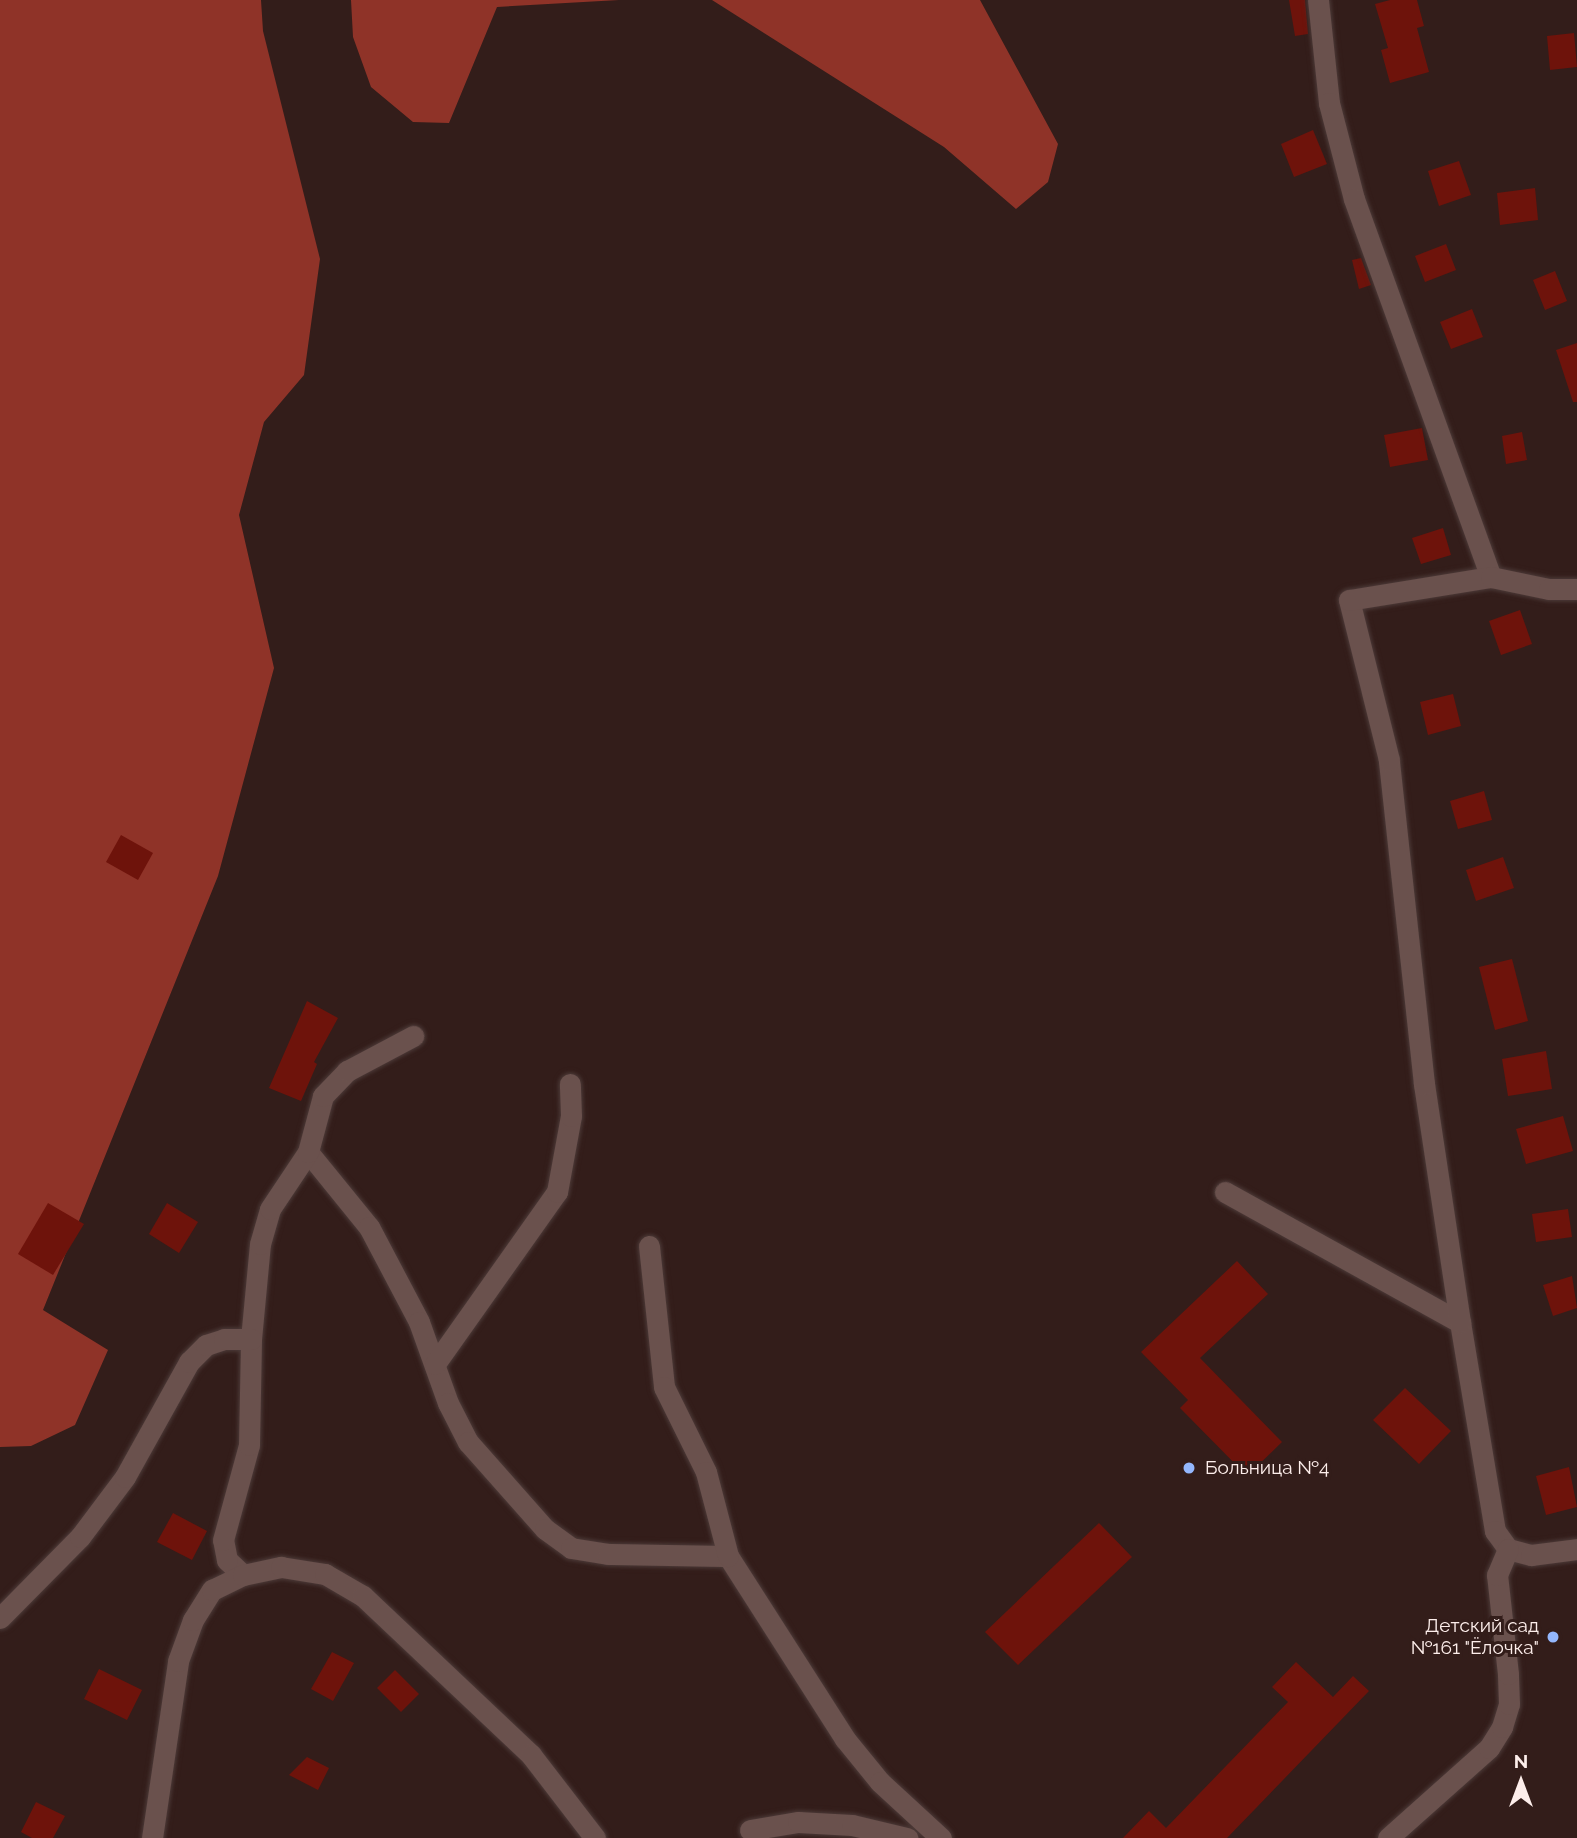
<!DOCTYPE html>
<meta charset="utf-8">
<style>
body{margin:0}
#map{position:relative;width:1577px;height:1838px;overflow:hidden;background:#331d1a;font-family:Raleway,sans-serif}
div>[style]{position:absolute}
.forest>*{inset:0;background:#8f3328}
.building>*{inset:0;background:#6e130b}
.roads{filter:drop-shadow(0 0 2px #4c3a38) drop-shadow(0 0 2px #4c3a38)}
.street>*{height:21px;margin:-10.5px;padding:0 10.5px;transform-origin:10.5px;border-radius:10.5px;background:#6a514d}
.dots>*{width:19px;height:19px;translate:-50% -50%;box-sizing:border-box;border:4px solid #331d1a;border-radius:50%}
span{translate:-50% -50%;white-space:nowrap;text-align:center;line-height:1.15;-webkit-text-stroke:6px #331d1a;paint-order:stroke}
.poi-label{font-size:19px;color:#fdeeeb}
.left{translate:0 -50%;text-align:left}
.right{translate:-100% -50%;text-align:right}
.north{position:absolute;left:1486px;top:1747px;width:70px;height:70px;-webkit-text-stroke:5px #331d1a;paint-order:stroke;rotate:0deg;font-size:19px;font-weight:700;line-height:28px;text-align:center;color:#fdeeeb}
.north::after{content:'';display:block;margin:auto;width:24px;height:32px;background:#fdeeeb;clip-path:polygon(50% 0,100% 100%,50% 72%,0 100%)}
</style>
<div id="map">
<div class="forest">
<i style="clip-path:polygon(0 0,261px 0,263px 31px,320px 259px,304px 375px,264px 422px,239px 515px,274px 668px,218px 876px,43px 1310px,108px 1350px,75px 1425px,31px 1446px,0 1447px)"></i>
<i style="clip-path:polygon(351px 0,619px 0,497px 7px,449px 123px,413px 122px,371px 87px,353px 37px)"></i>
<i style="clip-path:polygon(712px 0,980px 0,1058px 144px,1048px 182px,1016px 209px,944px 147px)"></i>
</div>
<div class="building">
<i style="clip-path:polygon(1289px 0,1305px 0,1308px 34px,1295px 36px)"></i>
<i style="clip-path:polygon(1390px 0,1417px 0,1424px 26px,1417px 28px,1429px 72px,1390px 83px,1381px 50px,1388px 48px,1375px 4px)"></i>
<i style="clip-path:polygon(1574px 33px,1577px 67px,1550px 70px,1547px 36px)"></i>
<i style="clip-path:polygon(1313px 130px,1327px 164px,1294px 177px,1281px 144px)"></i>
<i style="clip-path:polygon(1459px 161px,1471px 195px,1439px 206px,1428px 171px)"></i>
<i style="clip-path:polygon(1535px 188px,1538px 220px,1500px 225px,1497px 193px)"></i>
<i style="clip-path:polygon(1446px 244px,1456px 270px,1425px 282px,1415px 256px)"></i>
<i style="clip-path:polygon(1361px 258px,1371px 285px,1359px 289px,1352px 260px)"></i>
<i style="clip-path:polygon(1555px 271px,1567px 301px,1545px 310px,1533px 280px)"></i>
<i style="clip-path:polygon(1472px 309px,1483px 337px,1451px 349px,1440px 322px)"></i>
<i style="clip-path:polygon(1577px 343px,1577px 402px,1573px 402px,1556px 350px)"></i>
<i style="clip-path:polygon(1422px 428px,1428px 460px,1390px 467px,1384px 435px)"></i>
<i style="clip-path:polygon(1522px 432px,1527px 460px,1506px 464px,1502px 436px)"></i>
<i style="clip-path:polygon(1443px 528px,1451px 555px,1421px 564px,1412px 538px)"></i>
<i style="clip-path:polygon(1520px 610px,1532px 644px,1501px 655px,1489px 621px)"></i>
<i style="clip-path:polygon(1453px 694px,1461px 726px,1428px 735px,1420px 702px)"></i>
<i style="clip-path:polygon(1484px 791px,1492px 820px,1458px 829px,1450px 801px)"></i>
<i style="clip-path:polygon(121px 835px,153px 853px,138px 880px,106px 862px)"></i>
<i style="clip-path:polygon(1503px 857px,1514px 888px,1476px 901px,1466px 870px)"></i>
<i style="clip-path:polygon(1512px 959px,1528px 1021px,1495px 1030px,1479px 967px)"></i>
<i style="clip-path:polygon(307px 1001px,338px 1018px,314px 1062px,317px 1064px,301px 1101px,269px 1088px)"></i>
<i style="clip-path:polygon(1546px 1051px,1552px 1089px,1508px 1096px,1502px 1059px)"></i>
<i style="clip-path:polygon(1563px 1116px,1573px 1151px,1526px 1164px,1516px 1129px)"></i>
<i style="clip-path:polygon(48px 1203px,84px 1224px,53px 1275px,18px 1254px)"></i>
<i style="clip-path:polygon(167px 1203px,198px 1222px,179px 1253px,149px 1234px)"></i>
<i style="clip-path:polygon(1568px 1209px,1572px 1237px,1536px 1242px,1532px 1214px)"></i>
<i style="clip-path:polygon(1237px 1261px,1268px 1294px,1200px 1358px,1282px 1442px,1247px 1476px,1180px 1408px,1188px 1400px,1141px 1352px)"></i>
<i style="clip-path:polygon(1572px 1276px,1577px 1308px,1553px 1316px,1543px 1285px)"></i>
<i style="clip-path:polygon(1405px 1388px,1451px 1431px,1419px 1464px,1373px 1420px)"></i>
<i style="clip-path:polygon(1569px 1467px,1577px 1507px,1546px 1515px,1536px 1476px)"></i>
<i style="clip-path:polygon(173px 1513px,207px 1531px,192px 1560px,157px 1542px)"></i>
<i style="clip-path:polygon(1099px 1523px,1132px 1557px,1018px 1665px,985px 1632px)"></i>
<i style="clip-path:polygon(332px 1652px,354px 1663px,333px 1701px,311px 1689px)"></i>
<i style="clip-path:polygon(1296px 1662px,1333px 1697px,1353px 1676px,1369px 1691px,1227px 1838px,1123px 1838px,1149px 1811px,1166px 1828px,1288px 1702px,1272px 1687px)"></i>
<i style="clip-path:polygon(99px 1669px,142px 1690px,127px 1720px,84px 1699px)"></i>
<i style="clip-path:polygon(395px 1670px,419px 1694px,401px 1712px,377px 1688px)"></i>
<i style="clip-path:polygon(307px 1757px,329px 1768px,318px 1790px,289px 1775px)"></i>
<i style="clip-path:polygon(36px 1802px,65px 1816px,53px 1838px,32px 1838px,21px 1832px)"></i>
</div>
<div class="roads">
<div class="street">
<i style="left:1318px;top:0;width:104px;rotate:83.9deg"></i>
<i style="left:1329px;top:103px;width:99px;rotate:75.4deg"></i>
<i style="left:1354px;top:199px;width:402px;rotate:70.1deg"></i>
<i style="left:308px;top:1152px;width:97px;rotate:50.9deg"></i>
<i style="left:369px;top:1227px;width:107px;rotate:62.2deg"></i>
<i style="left:419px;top:1322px;width:86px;rotate:70.3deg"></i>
<i style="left:448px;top:1403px;width:44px;rotate:62.9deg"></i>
<i style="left:468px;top:1442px;width:116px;rotate:48.5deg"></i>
<i style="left:545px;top:1529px;width:32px;rotate:36deg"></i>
<i style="left:571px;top:1548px;width:37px;rotate:9deg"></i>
<i style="left:608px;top:1554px;width:120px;rotate:1deg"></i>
<i style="left:728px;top:1556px;width:217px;rotate:57.4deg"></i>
<i style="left:845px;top:1739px;width:55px;rotate:50.9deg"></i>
<i style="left:880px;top:1782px;width:83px;rotate:42.6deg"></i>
<i style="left:1225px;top:1192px;width:269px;rotate:29deg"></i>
<i style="left:1460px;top:1322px;width:212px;rotate:80.5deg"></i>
<i style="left:1495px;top:1531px;width:22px;rotate:54deg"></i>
<i style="left:1508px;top:1549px;width:24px;rotate:15deg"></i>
<i style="left:1531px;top:1555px;width:46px;rotate:-7.4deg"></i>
<i style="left:649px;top:1246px;width:142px;rotate:83.9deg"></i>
<i style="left:664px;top:1387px;width:95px;rotate:63.7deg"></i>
<i style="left:706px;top:1472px;width:87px;rotate:75.3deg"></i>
<i style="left:1460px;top:1322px;width:241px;rotate:-98.6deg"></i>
<i style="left:1424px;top:1084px;width:326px;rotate:-96.2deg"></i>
<i style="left:1389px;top:760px;width:165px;rotate:-104deg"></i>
<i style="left:1349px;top:600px;width:144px;rotate:-9.2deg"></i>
<i style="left:1491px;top:577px;width:59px;rotate:11.7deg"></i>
<i style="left:1549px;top:589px;width:28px"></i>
<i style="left:435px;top:1364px;width:211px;rotate:-54.7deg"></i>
<i style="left:557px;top:1192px;width:77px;rotate:-79.6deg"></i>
<i style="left:571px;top:1116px;width:32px;rotate:-92deg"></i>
<i style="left:243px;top:1575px;width:22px;rotate:-137deg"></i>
<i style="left:227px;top:1560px;width:20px;rotate:-101deg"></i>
<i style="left:223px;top:1540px;width:98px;rotate:-74.7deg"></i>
<i style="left:249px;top:1445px;width:106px;rotate:-88.9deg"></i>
<i style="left:251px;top:1339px;width:95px;rotate:-84.6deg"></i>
<i style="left:260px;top:1244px;width:36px;rotate:-74deg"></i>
<i style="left:270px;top:1209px;width:69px;rotate:-56.3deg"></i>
<i style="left:308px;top:1152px;width:58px;rotate:-75deg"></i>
<i style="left:323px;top:1096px;width:35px;rotate:-46deg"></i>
<i style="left:347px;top:1071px;width:75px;rotate:-27.9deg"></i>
<i style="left:0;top:1618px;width:114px;rotate:-45.4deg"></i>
<i style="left:80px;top:1537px;width:75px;rotate:-53.1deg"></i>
<i style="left:125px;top:1477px;width:132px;rotate:-60.9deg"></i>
<i style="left:189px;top:1362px;width:24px;rotate:-45deg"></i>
<i style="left:206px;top:1345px;width:19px;rotate:-18deg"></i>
<i style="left:224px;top:1339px;width:27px"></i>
<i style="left:750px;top:1830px;width:49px;rotate:-9.5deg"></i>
<i style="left:798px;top:1822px;width:54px;rotate:3.2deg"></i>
<i style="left:852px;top:1825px;width:57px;rotate:13.3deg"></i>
<i style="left:152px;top:1838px;width:179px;rotate:-81.6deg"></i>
<i style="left:178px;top:1661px;width:44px;rotate:-69.9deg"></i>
<i style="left:193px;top:1620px;width:36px;rotate:-58deg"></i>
<i style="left:212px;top:1590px;width:34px;rotate:-26deg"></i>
<i style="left:243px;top:1575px;width:39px;rotate:-12deg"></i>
<i style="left:281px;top:1567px;width:45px;rotate:9deg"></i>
<i style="left:325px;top:1574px;width:44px;rotate:30.1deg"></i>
<i style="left:363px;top:1596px;width:231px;rotate:43.4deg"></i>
<i style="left:531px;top:1755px;width:105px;rotate:52.4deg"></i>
<i style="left:1388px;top:1838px;width:135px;rotate:-41.7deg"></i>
<i style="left:1489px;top:1748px;width:25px;rotate:-58deg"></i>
<i style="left:1502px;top:1727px;width:24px;rotate:-73deg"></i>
<i style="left:1509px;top:1704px;width:30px;rotate:-92deg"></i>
<i style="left:1508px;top:1674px;width:100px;rotate:-96.3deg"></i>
<i style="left:1497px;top:1575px;width:28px;rotate:-67deg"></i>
</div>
</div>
<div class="dots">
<i style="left:1189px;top:1468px;background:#94b7fd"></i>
<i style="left:1553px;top:1637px;background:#94b7fd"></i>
</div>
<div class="poi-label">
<span class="left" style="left:1205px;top:1468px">Больница №4</span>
<span class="right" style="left:1539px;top:1637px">Детский сад<br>№161 "Ёлочка"</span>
</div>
<div class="north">N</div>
</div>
